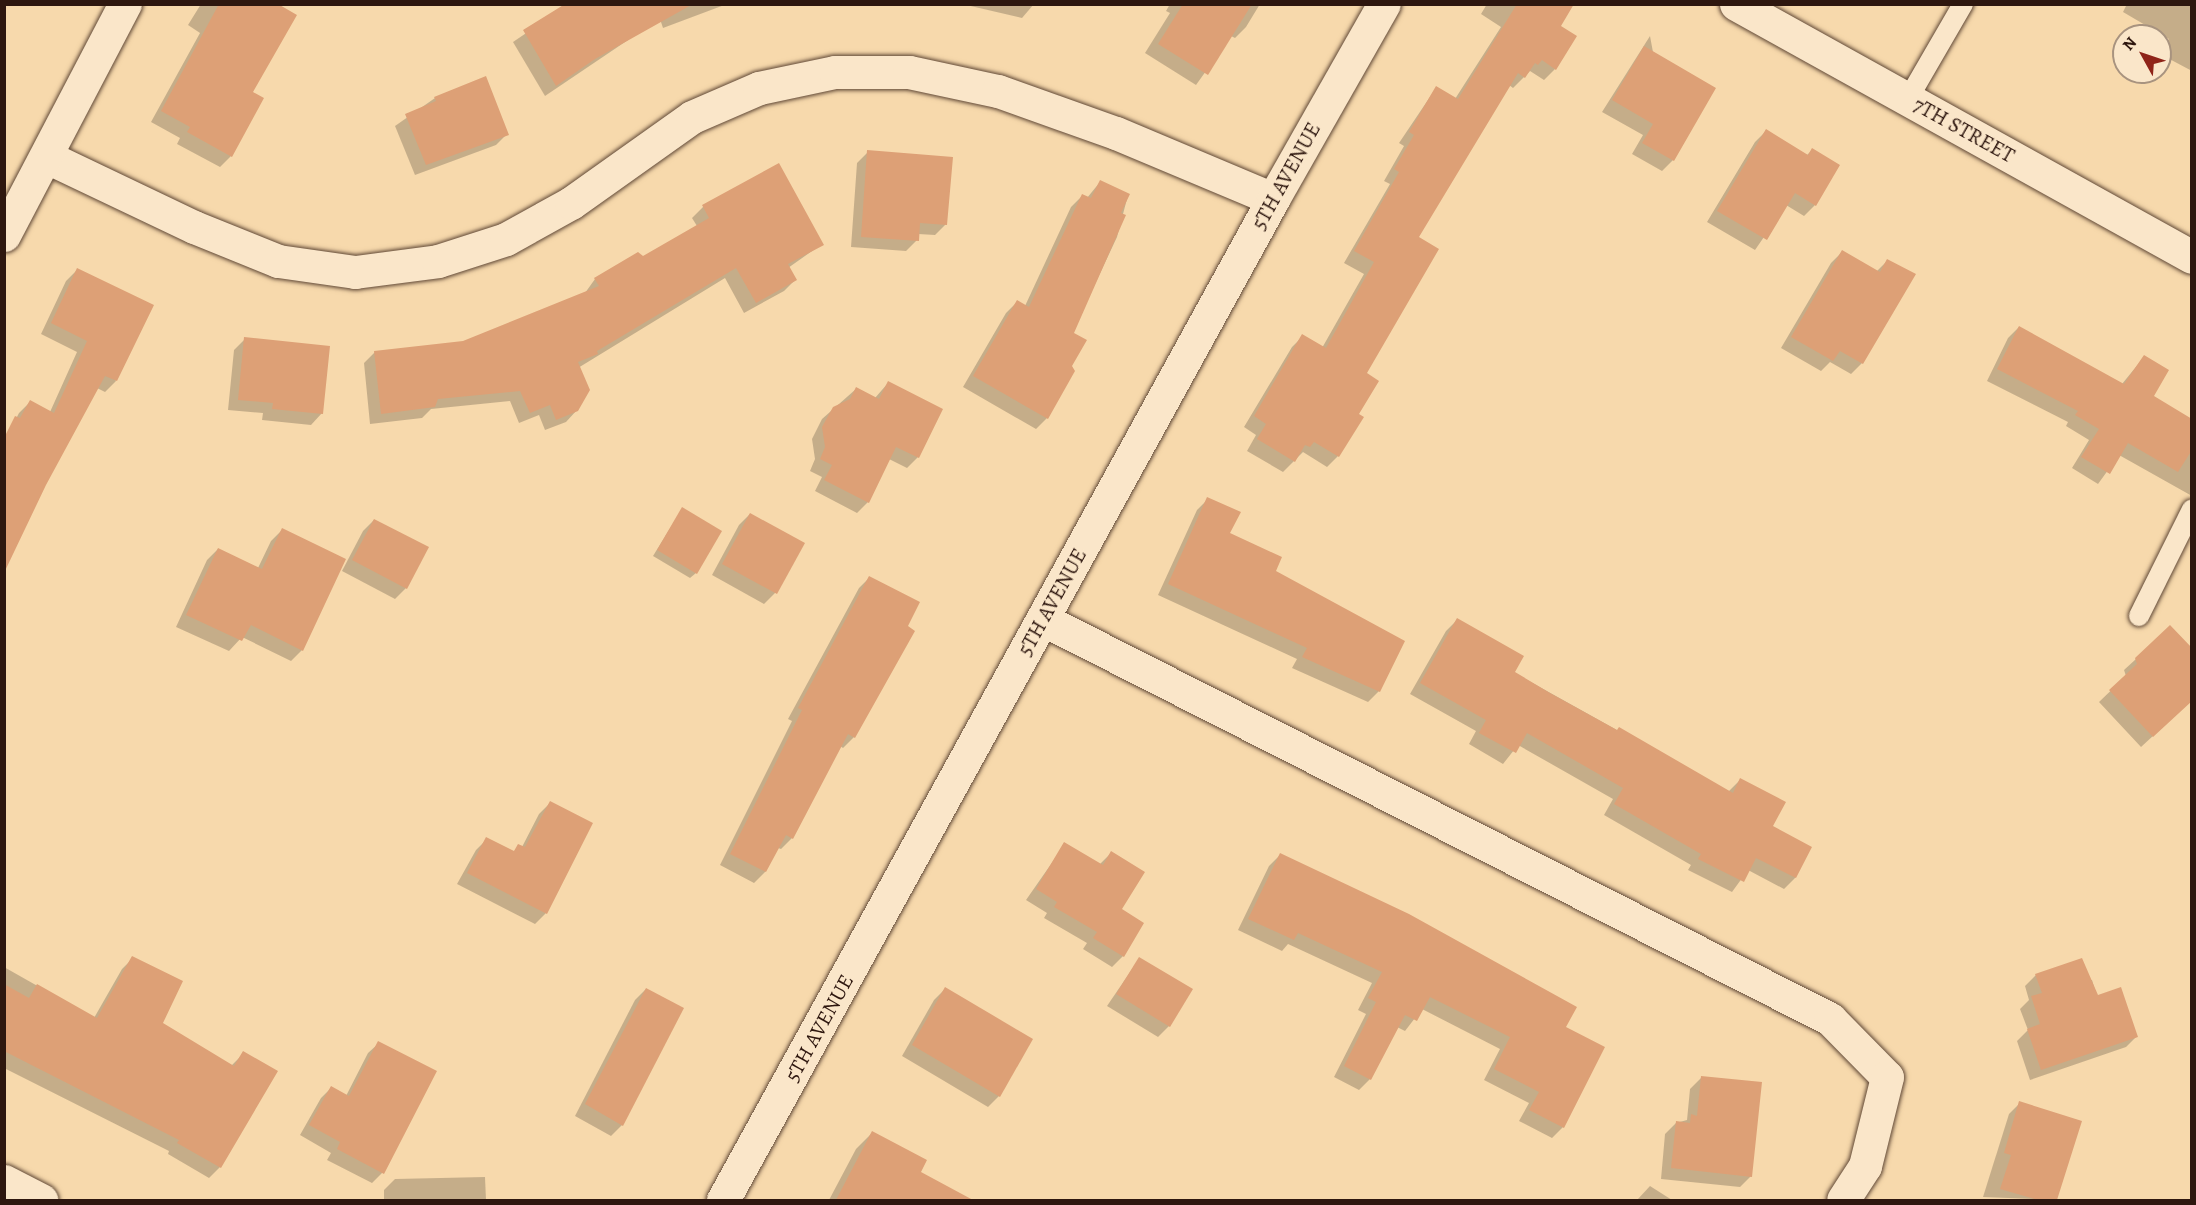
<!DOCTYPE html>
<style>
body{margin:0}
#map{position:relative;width:2196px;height:1205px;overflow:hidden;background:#f7d9ac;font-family:Alegreya,serif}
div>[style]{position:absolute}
.shadow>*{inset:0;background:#0003}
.building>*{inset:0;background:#dda076}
.roads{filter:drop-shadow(0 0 2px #604836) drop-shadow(0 0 2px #604836)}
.lane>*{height:20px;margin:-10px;padding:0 10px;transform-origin:10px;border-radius:10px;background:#fae6c9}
.street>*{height:33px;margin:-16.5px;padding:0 16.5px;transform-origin:16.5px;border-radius:16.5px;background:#fae6c9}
.secondary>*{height:33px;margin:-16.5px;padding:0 16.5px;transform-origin:16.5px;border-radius:16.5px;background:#fae6c9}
span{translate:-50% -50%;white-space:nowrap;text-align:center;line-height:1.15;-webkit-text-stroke:5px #fae6c9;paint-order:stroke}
.street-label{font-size:21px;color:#2e170f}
.frame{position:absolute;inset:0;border:6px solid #2e170f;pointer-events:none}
.north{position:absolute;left:2112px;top:24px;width:60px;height:60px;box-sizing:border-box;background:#fae6c9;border:2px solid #a8937f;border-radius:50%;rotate:310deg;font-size:16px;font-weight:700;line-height:24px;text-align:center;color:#2e170f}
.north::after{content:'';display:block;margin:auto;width:21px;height:27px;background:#8f2418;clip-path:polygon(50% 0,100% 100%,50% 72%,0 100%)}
</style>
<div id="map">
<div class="shadow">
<i style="clip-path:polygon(201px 4px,275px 4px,231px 156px,220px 167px,177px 144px,180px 138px,151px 122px,200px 33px,188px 25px)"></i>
<i style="clip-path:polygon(655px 4px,727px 4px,663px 28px)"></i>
<i style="clip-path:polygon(962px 4px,1034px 4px,1022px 18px)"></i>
<i style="clip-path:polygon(1170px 4px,1260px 4px,1246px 27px,1235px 38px,1231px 36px,1196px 85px,1145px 53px,1170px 13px,1166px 11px)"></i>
<i style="clip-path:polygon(1487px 4px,1573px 4px,1559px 27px,1555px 69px,1544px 80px,1530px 71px,1513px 88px,1509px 85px,1417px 238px,1364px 374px,1357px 415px,1362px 417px,1338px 456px,1327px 467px,1303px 452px,1283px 472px,1247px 451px,1256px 435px,1244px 427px,1292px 347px,1303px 336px,1322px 348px,1364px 274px,1344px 263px,1390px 184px,1384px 181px,1404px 146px,1399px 143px,1436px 88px,1455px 99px,1501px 27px,1481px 14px)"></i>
<i style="clip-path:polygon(2127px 4px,2192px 4px,2192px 71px,2160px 54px,2169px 39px,2123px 12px)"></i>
<i style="clip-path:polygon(566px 6px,628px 40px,545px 96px,513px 42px)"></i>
<i style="clip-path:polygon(1650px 36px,1673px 160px,1662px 171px,1632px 154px,1643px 135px,1602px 112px)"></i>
<i style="clip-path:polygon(435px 98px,507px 134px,496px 145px,415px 175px,395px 126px)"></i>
<i style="clip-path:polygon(1766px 131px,1807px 155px,1812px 150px,1815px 205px,1804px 216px,1786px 205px,1755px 250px,1707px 222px,1755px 142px)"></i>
<i style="clip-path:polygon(868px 152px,946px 224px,935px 235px,918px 234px,917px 240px,906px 251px,851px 247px,857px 163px)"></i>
<i style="clip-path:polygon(778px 165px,822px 244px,788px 268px,795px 280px,784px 291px,744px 313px,725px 278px,578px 368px,577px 410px,566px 422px,545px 430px,539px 415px,519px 423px,510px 401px,431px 409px,422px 418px,370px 424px,364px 363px,375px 352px,463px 343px,585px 293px,595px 279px,638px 254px,642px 258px,697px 226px,692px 218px,703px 207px)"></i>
<i style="clip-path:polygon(1100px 182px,1128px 195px,1117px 237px,1072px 333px,1047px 418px,1036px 429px,963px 387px,1006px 313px,1017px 302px,1025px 306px,1071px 207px,1082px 196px,1087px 198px)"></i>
<i style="clip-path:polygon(1842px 252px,1876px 272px,1888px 260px,1862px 363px,1851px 374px,1830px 362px,1821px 371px,1781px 348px,1831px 263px)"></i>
<i style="clip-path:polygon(77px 270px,116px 381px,105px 392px,97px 388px,44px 485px,4px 442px,19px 413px,30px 402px,50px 412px,77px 352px,41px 334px,66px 281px)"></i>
<i style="clip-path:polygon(2019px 327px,2122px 384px,2144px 357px,2153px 396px,2192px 421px,2192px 496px,2119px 455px,2098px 484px,2072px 468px,2089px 440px,2066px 426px,2068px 422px,1987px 381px,2008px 338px)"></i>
<i style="clip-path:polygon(245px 339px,322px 413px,311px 425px,262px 420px,263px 413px,228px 410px,234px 350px)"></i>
<i style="clip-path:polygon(888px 383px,918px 457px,907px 468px,889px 459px,868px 502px,857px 513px,815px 491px,822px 477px,810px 471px,815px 459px,812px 439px,822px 419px,856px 389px,875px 398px)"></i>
<i style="clip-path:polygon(1208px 499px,1228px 534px,1274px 572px,1379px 691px,1368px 702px,1292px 668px,1297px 659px,1158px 595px,1197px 510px)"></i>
<i style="clip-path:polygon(682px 509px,696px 573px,690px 578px,653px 556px)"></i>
<i style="clip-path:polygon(750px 514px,803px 543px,775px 593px,764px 604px,712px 575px,739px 525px)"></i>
<i style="clip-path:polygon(374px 520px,406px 588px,395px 599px,342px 571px,363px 531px)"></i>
<i style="clip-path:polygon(282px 530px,302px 650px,291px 661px,242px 637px,229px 651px,176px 627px,207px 560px,218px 549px,258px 568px,271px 541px)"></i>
<i style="clip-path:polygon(870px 577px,854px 737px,843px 748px,840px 746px,792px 838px,781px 849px,778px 848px,765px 872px,754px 883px,720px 865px,792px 721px,788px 719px,859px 588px)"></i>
<i style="clip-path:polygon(1457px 620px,1513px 672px,1728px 792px,1740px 780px,1771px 827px,1810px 847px,1795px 878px,1784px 889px,1748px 870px,1732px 892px,1688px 870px,1691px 865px,1604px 815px,1613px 799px,1518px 745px,1503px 764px,1469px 744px,1476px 731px,1410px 694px,1446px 631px)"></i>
<i style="clip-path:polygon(2136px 659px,2192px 700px,2141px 747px,2099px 702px,2126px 676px,2124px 670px)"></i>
<i style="clip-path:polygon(550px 803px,546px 913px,535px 924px,457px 884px,476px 850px,487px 839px,512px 852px,522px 847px,539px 814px)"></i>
<i style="clip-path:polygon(1065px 844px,1099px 865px,1111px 853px,1123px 956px,1112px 967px,1083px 949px,1087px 943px,1044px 918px,1047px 913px,1026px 900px)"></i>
<i style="clip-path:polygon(1280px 855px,1564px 1028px,1563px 1127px,1552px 1138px,1519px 1121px,1529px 1103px,1484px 1080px,1500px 1049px,1422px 1009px,1405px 1031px,1397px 1027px,1370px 1079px,1359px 1090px,1334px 1077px,1366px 1014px,1358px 1010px,1372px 983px,1288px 944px,1282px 951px,1238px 930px,1269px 866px)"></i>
<i style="clip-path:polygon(133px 958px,161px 1024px,231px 1066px,244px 1053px,220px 1167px,209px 1178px,168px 1154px,169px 1151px,4px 1068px,4px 967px,94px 1018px,122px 969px)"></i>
<i style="clip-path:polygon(1139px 959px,1169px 1026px,1158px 1037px,1107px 1006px)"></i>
<i style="clip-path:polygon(2036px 975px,2092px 980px,2097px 997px,2137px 1036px,2126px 1047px,2030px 1080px,2017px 1041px,2028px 1030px,2020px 1009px,2029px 1000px,2025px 986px)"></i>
<i style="clip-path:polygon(646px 989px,622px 1125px,611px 1136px,575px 1116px,635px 1000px)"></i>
<i style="clip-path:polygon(945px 989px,999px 1096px,988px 1107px,902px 1056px,934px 1000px)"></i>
<i style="clip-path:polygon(379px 1043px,382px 1173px,372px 1183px,327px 1160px,331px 1153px,300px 1135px,321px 1098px,331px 1088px,346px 1096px,368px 1053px)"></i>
<i style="clip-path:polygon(1702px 1077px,1751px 1176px,1740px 1187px,1661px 1179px,1665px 1134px,1676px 1123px,1687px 1120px,1690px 1089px)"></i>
<i style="clip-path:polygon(2020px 1103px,2080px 1121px,2056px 1200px,1983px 1197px,2009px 1114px)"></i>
<i style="clip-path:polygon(872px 1133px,919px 1173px,935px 1182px,926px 1200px,829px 1200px,856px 1149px)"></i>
<i style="clip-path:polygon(485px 1177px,486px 1200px,384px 1200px,384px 1190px,395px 1179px)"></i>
<i style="clip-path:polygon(1650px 1186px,1672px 1200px,1637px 1200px)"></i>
</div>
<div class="building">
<i style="clip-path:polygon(219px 4px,278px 4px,297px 15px,253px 92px,264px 98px,232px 157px,187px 132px,190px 127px,161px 111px)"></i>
<i style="clip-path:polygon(565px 4px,693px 4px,595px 59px,556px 86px,523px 30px)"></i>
<i style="clip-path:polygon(1183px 4px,1252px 4px,1208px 75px,1158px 44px)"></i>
<i style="clip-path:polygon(1517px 4px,1574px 4px,1561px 26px,1577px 36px,1556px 70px,1542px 60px,1538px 65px,1535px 63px,1525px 78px,1518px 73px,1419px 237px,1439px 249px,1367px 373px,1379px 381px,1359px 414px,1364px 417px,1339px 457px,1314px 442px,1310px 447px,1305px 445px,1295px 462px,1257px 439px,1266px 424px,1254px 416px,1302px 334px,1326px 348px,1374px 262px,1354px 251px,1399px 172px,1394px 169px,1414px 135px,1409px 132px,1436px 86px,1458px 99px)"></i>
<i style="clip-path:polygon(1644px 46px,1716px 88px,1674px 161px,1642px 143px,1653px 124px,1612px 100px)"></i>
<i style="clip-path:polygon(486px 76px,509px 135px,426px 165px,405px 114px,436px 101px,434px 97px)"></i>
<i style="clip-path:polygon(1766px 129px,1808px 155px,1812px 148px,1840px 165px,1816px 206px,1795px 193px,1767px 240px,1717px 211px)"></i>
<i style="clip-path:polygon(867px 150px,953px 157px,947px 225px,920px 223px,919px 241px,861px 237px)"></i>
<i style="clip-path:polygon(779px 163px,824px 245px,788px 264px,797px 280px,756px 303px,736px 268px,597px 351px,598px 354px,578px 362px,590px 390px,578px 411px,556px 420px,550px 405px,530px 413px,520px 391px,438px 399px,435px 407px,381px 414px,374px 351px,463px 341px,599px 286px,594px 278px,638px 252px,643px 256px,709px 218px,702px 205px)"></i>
<i style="clip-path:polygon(1100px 180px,1130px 194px,1121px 213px,1126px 215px,1074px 333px,1087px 340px,1072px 366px,1075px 371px,1048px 419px,973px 376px,1017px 300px,1029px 307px,1082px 194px,1091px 198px)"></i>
<i style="clip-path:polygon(1842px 250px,1880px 272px,1887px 259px,1916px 274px,1863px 364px,1840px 351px,1833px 361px,1791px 337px)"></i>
<i style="clip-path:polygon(77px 268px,154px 305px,117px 381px,105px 376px,46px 485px,4px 573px,4px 438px,15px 416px,20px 418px,30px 400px,54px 413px,87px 341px,51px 323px)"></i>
<i style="clip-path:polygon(2019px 326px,2124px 384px,2144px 355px,2169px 370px,2154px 396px,2192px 419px,2192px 450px,2178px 472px,2128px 443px,2110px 474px,2081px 457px,2099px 429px,2075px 415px,2078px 411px,1997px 369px)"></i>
<i style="clip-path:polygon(244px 337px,330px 346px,323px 414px,272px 409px,273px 403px,238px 400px)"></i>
<i style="clip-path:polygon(888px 381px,943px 409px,919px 458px,896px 447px,869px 503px,824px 480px,832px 465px,820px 459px,825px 447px,822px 427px,833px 407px,850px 399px,856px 387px,879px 399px)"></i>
<i style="clip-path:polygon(1207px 497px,1241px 512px,1230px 533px,1282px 557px,1276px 571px,1405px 641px,1380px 692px,1302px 657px,1307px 648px,1168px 584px)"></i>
<i style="clip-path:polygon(682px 507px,722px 531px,697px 574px,657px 550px)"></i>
<i style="clip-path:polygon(750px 513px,805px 543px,777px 594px,722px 564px)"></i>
<i style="clip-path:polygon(374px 519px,429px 547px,407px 589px,352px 560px)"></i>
<i style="clip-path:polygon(282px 528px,346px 559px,303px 651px,251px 625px,242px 641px,186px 615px,218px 548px,262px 569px)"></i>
<i style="clip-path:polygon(869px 576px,920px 602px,908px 626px,915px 631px,855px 738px,848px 734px,793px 839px,786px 835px,766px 872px,730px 854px,802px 710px,798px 708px)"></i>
<i style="clip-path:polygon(1457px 618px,1524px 656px,1515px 672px,1550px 693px,1617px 730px,1619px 727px,1733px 793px,1740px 778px,1786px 802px,1773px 826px,1812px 847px,1796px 878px,1756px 858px,1744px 882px,1698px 859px,1701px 854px,1614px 804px,1623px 788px,1527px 733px,1516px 753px,1479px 733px,1486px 720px,1420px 683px)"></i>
<i style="clip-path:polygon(2170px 625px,2192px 648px,2192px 701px,2153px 737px,2109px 690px,2137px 664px,2135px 658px)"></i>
<i style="clip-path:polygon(550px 801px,593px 823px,547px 914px,467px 873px,486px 837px,514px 851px,518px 844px,525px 847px)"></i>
<i style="clip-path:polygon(1064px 842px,1103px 865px,1111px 851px,1145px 872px,1122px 909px,1144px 923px,1124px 957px,1093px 938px,1097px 932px,1054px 907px,1057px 902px,1036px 889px)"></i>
<i style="clip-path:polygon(1280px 853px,1409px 914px,1577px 1007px,1566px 1027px,1605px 1047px,1564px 1128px,1529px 1110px,1539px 1092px,1494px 1069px,1510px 1037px,1430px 997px,1417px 1021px,1405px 1015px,1371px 1080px,1344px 1066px,1376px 1002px,1368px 998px,1382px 972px,1298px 933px,1294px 940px,1248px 919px)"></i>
<i style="clip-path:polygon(132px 956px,183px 981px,163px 1023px,234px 1066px,243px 1051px,278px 1071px,221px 1168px,177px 1143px,179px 1140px,4px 1051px,4px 984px,29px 998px,37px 984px,97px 1018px)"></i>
<i style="clip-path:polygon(1139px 957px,1193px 989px,1170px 1027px,1116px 994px)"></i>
<i style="clip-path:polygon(2082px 958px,2098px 995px,2121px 987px,2138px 1037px,2041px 1070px,2027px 1029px,2040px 1024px,2031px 996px,2042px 993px,2035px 974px)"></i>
<i style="clip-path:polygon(945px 987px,1033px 1039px,1000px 1097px,912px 1045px)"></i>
<i style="clip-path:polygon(646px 988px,684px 1008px,623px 1126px,585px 1104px)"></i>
<i style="clip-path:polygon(378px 1041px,437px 1071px,384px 1174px,337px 1149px,340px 1142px,309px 1125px,331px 1086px,349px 1096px)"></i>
<i style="clip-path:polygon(1701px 1076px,1762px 1082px,1752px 1177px,1671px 1168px,1676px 1121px,1690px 1123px,1691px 1114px,1697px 1116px)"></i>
<i style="clip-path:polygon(2019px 1101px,2082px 1121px,2057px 1200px,2038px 1200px,2000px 1189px,2011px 1155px,2004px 1153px)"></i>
<i style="clip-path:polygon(872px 1131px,927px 1160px,921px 1172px,973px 1200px,836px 1200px)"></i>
</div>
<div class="roads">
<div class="lane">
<i style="left:1908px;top:99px;width:110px;rotate:-59.9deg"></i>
<i style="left:2139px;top:616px;width:119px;rotate:-63.6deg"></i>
</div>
<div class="street">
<i style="left:1736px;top:4px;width:521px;rotate:29.02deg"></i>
<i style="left:47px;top:157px;width:163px;rotate:25.5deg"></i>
<i style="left:194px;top:227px;width:91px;rotate:22deg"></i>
<i style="left:278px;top:261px;width:78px;rotate:8.1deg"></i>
<i style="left:355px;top:272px;width:84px;rotate:-7.5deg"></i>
<i style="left:438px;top:261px;width:71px;rotate:-17.9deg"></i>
<i style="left:506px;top:239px;width:74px;rotate:-29deg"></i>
<i style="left:571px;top:203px;width:148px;rotate:-35.4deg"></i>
<i style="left:692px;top:117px;width:73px;rotate:-23.4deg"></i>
<i style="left:759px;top:88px;width:78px;rotate:-11.9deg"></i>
<i style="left:835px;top:72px;width:74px"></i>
<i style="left:909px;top:72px;width:91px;rotate:12.1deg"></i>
<i style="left:998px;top:91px;width:125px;rotate:19.6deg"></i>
<i style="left:1116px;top:133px;width:170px;rotate:22.8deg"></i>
<i style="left:4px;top:235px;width:261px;rotate:-62.4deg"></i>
<i style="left:1042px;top:619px;width:884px;rotate:26.91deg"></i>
<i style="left:1830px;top:1019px;width:81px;rotate:45.5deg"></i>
<i style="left:1887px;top:1077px;width:92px;rotate:103.9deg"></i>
<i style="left:1865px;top:1166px;width:40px;rotate:122.9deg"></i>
</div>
<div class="secondary">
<i style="left:4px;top:1181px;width:42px;rotate:27.2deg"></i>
<i style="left:723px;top:1200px;width:1142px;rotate:-61.21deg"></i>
<i style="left:1273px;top:199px;width:224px;rotate:-60.4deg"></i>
</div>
</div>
<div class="street-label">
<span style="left:1964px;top:130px;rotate:29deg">7TH STREET</span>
<span style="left:1286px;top:176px;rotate:-61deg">5TH AVENUE</span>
<span style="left:1052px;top:602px;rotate:-61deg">5TH AVENUE</span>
<span style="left:819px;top:1028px;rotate:-61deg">5TH AVENUE</span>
</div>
<div class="frame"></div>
<div class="north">N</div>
</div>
